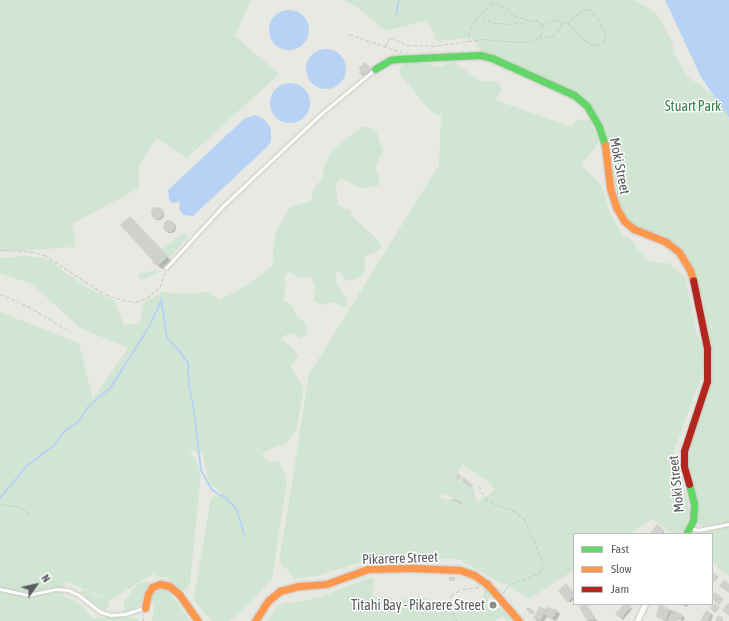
<!DOCTYPE html>
<style>
body{margin:0}
#map{position:relative;width:729px;height:621px;overflow:hidden;background:#e9e9e4;font-family:"Asap Condensed",sans-serif}
div>[style]{position:absolute}
.green>*{inset:0;background:#d1e6d2}
.water>*{inset:0;background:#b7d2f4}
.round{border-radius:50%}
.shadow>*{inset:0;background:#0003}
.stream>*{height:2px;margin:-1px;padding:0 1px;transform-origin:1px;border-radius:1px;background:#b7d2f4}
.building>*{inset:0;background:#d0d0cd}
.path>*{height:1px;margin-top:-0.5px;transform-origin:0;background:repeating-linear-gradient(90deg,#c7cbc9 0 4px,transparent 0 6px)}
.roads{filter:drop-shadow(0 0 1px #c7c7c6) drop-shadow(0 0 1px #c7c7c6)}
.lane>*{height:2.5px;margin:-1.25px;padding:0 1.25px;transform-origin:1.25px;border-radius:1.25px;background:#fcfcfb}
.street>*{height:5px;margin:-2.5px;padding:0 2.5px;transform-origin:2.5px;border-radius:2.5px;background:#fcfcfb}
.fast>*{height:7px;margin:-3.5px;padding:0 3.5px;transform-origin:3.5px;border-radius:3.5px;background:#63d668}
.slow>*{height:7px;margin:-3.5px;padding:0 3.5px;transform-origin:3.5px;border-radius:3.5px;background:#ff974d}
.jam>*{height:7px;margin:-3.5px;padding:0 3.5px;transform-origin:3.5px;border-radius:3.5px;background:#b3261e}
.dots>*{width:11px;height:11px;translate:-50% -50%;box-sizing:border-box;border:2px solid #fff;border-radius:50%}
span{translate:-50% -50%;white-space:nowrap;text-align:center;line-height:1.15;-webkit-text-stroke:3px #fff;paint-order:stroke}
.park-label{font-size:14px;color:#388346}
.street-label{font-size:14px;color:#5a5c62}
.poi-label{font-size:14px;color:#5a5c62}
.right{translate:-100% -50%;text-align:right}
.legend{position:absolute;left:573px;top:533px;width:140px;height:72px;box-sizing:border-box;background:#fff;border:1px solid #bdbec0;margin:0;padding:5px 7px;list-style:none;font-size:12px;color:#5a5c62}
.legend li{display:flex;align-items:center;gap:8px;height:20px}
.legend b{width:20px;border:1px solid #bdbec0}
.north{position:absolute;left:16px;top:565px;width:40px;height:40px;-webkit-text-stroke:3px #fff;paint-order:stroke;rotate:56deg;font-size:11px;font-weight:700;line-height:16px;text-align:center;color:#5a5c62}
.north::after{content:'';display:block;margin:auto;width:14px;height:18px;background:#5a5c62;clip-path:polygon(50% 0,100% 100%,50% 72%,0 100%)}
</style>
<div id="map">
<div class="green">
<i style="clip-path:polygon(0 0,251px 0,235px 36px,279px 74px,187px 158px,157px 138px,139px 165px,139px 188px,72px 224px,76px 247px,0 252px,0 140px,2px 138px,0 137px)"></i>
<i style="clip-path:polygon(344px 0,635px 0,656px 13px,672px 41px,674px 53px,687px 77px,701px 85px,719px 101px,729px 119px,729px 523px,700px 526px,698px 522px,697px 503px,688px 467px,687px 452px,710px 381px,711px 367px,710px 348px,698px 284px,689px 259px,682px 249px,665px 236px,635px 226px,627px 218px,619px 206px,613px 184px,609px 148px,602px 126px,590px 105px,577px 92px,491px 54px,482px 52px,472px 38px,436px 41px,433px 30px,427px 20px,386px 31px,358px 8px)"></i>
<i style="clip-path:polygon(evenodd,417px 62px,439px 67px,454px 62px,480px 81px,492px 81px,499px 84px,502px 90px,496px 100px,572px 127px,575px 121px,582px 119px,589px 120px,599px 139px,596px 147px,582px 163px,584px 168px,602px 186px,610px 213px,623px 236px,631px 239px,637px 248px,650px 262px,668px 263px,683px 275px,686px 280px,697px 334px,703px 346px,704px 368px,701px 378px,674px 451px,674px 464px,688px 501px,689px 513px,685px 527px,679px 534px,672px 534px,653px 519px,630px 534px,574px 534px,574px 570px,529px 599px,506px 584px,503px 584px,458px 559px,364px 561px,317px 576px,294px 579px,287px 569px,282px 567px,282px 563px,279px 563px,309px 374px,439px 165px,441px 115px,435px 114px,424px 104px,399px 73px,401px 66px,407px 63px,417px 62px,462px 464px,487px 481px,495px 490px,477px 502px,473px 488px,474px 486px,471px 488px,455px 478px,462px 464px,417px 62px,441px 493px,463px 502px,462px 504px,440px 497px,441px 493px)"></i>
<i style="clip-path:polygon(362px 127px,369px 127px,376px 130px,383px 151px,375px 168px,380px 178px,379px 185px,368px 188px,358px 187px,341px 178px,336px 184px,338px 205px,351px 211px,351px 215px,379px 241px,381px 248px,373px 254px,366px 255px,364px 261px,365px 271px,360px 277px,351px 281px,345px 280px,340px 271px,336px 272px,337px 284px,347px 299px,347px 306px,342px 307px,335px 302px,321px 305px,314px 301px,315px 285px,310px 277px,297px 277px,291px 272px,287px 273px,284px 277px,286px 281px,284px 301px,291px 304px,297px 317px,305px 322px,307px 328px,306px 335px,300px 338px,291px 333px,284px 336px,281px 340px,293px 347px,298px 356px,291px 367px,304px 388px,296px 430px,286px 444px,268px 450px,261px 456px,270px 462px,278px 461px,284px 472px,287px 483px,272px 579px,242px 611px,229px 621px,212px 621px,193px 600px,211px 498px,222px 493px,209px 483px,203px 455px,189px 449px,196px 460px,201px 475px,191px 574px,190px 584px,185px 590px,180px 590px,167px 577px,158px 577px,153px 574px,111px 600px,107px 598px,110px 604px,105px 610px,99px 608px,81px 593px,83px 589px,98px 596px,105px 597px,65px 581px,63px 597px,71px 599px,84px 607px,92px 618px,128px 617px,137px 618px,139px 621px,0 621px,0 312px,79px 343px,93px 399px,128px 348px,80px 328px,31px 283px,0 274px,0 258px,25px 256px,47px 259px,84px 286px,115px 301px,124px 325px,139px 324px,143px 305px,147px 300px,162px 292px,189px 294px,209px 292px,220px 300px,247px 285px,272px 266px,275px 234px,290px 207px,311px 201px,313px 190px,322px 178px,324px 167px,332px 150px)"></i>
<i style="clip-path:polygon(184px 233px,187px 235px,187px 238px,166px 262px,158px 266px,167px 255px,161px 250px)"></i>
<i style="clip-path:polygon(150px 271px,162px 271px,141px 280px,137px 275px)"></i>
<i style="clip-path:polygon(729px 526px,729px 576px,712px 563px,712px 534px,699px 534px)"></i>
<i style="clip-path:polygon(368px 578px,374px 579px,373px 595px,375px 597px,392px 598px,395px 601px,400px 601px,405px 599px,430px 598px,430px 604px,481px 604px,485px 587px,491px 593px,488px 600px,491px 605px,503px 610px,514px 621px,511px 621px,506px 615px,509px 621px,507px 621px,502px 616px,495px 621px,267px 621px,278px 605px,287px 602px,289px 604px,323px 596px)"></i>
<i style="clip-path:polygon(148px 581px,150px 583px,145px 590px,142px 602px,134px 609px,124px 612px,124px 603px,133px 589px,140px 583px)"></i>
<i style="clip-path:polygon(160px 589px,164px 589px,169px 592px,190px 621px,152px 621px,154px 609px,152px 597px,153px 594px)"></i>
</div>
<div class="water">
<i style="clip-path:polygon(665px 0,729px 0,729px 118px,701px 77px)"></i>
<i class="round" style="left:269px;top:10px;width:40px;height:40px"></i>
<i class="round" style="left:306px;top:49px;width:40px;height:40px"></i>
<i class="round" style="left:270px;top:83px;width:40px;height:40px"></i>
<i style="clip-path:polygon(255px 115px,264px 119px,271px 128px,271px 141px,268px 146px,193px 216px,183px 215px,179px 209px,180px 202px,173px 203px,169px 200px,168px 190px,244px 119px)"></i>
</div>
<div class="shadow">
<i style="clip-path:polygon(360px 68px,372px 69px,367px 76px,365px 74px,363px 76px,360px 72px,362px 70px)"></i>
<i class="round" style="left:152.5px;top:208.5px;width:11px;height:11px"></i>
<i style="clip-path:polygon(134px 221px,171px 261px,162px 269px,153px 262px,155px 261px)"></i>
<i class="round" style="left:164.5px;top:221.5px;width:11px;height:11px"></i>
<i style="clip-path:polygon(657px 525px,664px 532px,663px 534px,651px 533px)"></i>
<i style="clip-path:polygon(559px 591px,574px 594px,574px 599px,570px 603px)"></i>
<i style="clip-path:polygon(586px 604px,587px 605px,597px 621px,588px 621px,580px 607px)"></i>
<i style="clip-path:polygon(625px 604px,632px 609px,623px 620px,617px 614px)"></i>
<i style="clip-path:polygon(680px 604px,688px 604px,687px 607px)"></i>
<i style="clip-path:polygon(660px 605px,683px 616px,685px 618px,683px 621px,680px 620px,665px 621px,659px 618px)"></i>
<i style="clip-path:polygon(546px 611px,557px 611px,560px 614px,556px 621px,547px 617px,544px 621px,537px 621px,534px 618px)"></i>
<i style="clip-path:polygon(712px 614px,713px 616px,711px 621px,702px 621px)"></i>
</div>
<div class="stream">
<i style="left:396px;top:14px;width:14px;rotate:-78deg"></i>
<i style="left:161px;top:299px;width:38px;rotate:81deg"></i>
<i style="left:167px;top:337px;width:21px;rotate:49deg"></i>
<i style="left:181px;top:353px;width:12px;rotate:55deg"></i>
<i style="left:188px;top:363px;width:24px;rotate:88deg"></i>
<i style="left:189px;top:387px;width:17px;rotate:77deg"></i>
<i style="left:193px;top:404px;width:66px;rotate:83.1deg"></i>
<i style="left:201px;top:470px;width:23px;rotate:61deg"></i>
<i style="left:212px;top:490px;width:17px;rotate:31deg"></i>
<i style="left:227px;top:499px;width:15px;rotate:48deg"></i>
<i style="left:237px;top:510px;width:26px;rotate:74deg"></i>
<i style="left:0;top:498px;width:42px;rotate:-49.8deg"></i>
<i style="left:27px;top:466px;width:36px;rotate:-38deg"></i>
<i style="left:55px;top:444px;width:15px;rotate:-53deg"></i>
<i style="left:64px;top:432px;width:19px;rotate:-36deg"></i>
<i style="left:79px;top:421px;width:17px;rotate:-57deg"></i>
<i style="left:88px;top:407px;width:30px;rotate:-41deg"></i>
<i style="left:111px;top:387px;width:71px;rotate:-57.7deg"></i>
<i style="left:149px;top:327px;width:29px;rotate:-65deg"></i>
</div>
<div class="building">
<i style="clip-path:polygon(365px 62px,372px 69px,365px 75px,363px 73px,361px 75px,359px 72px,361px 70px,358px 68px)"></i>
<i class="round" style="left:151px;top:207px;width:12px;height:12px"></i>
<i style="clip-path:polygon(130px 216px,167px 255px,168px 257px,158px 266px,155px 265px,152px 262px,153px 261px,120px 225px)"></i>
<i class="round" style="left:163px;top:220px;width:12px;height:12px"></i>
<i style="clip-path:polygon(458px 473px,462px 477px,459px 481px,455px 478px)"></i>
<i style="clip-path:polygon(463px 477px,473px 485px,471px 488px,461px 481px)"></i>
<i style="clip-path:polygon(452px 498px,463px 502px,462px 505px,451px 500px)"></i>
<i style="clip-path:polygon(657px 524px,664px 530px,662px 533px,664px 534px,650px 533px)"></i>
<i style="clip-path:polygon(712px 572px,719px 577px,715px 582px,712px 580px)"></i>
<i style="clip-path:polygon(449px 577px,455px 577px,455px 581px,449px 581px)"></i>
<i style="clip-path:polygon(724px 580px,729px 584px,729px 593px,719px 586px)"></i>
<i style="clip-path:polygon(566px 583px,574px 593px,574px 596px,567px 602px,558px 591px)"></i>
<i style="clip-path:polygon(715px 592px,724px 599px,719px 605px,712px 599px,712px 595px)"></i>
<i style="clip-path:polygon(715px 603px,720px 607px,715px 613px,710px 608px)"></i>
<i style="clip-path:polygon(728px 603px,729px 604px,729px 616px,722px 610px)"></i>
<i style="clip-path:polygon(583px 604px,587px 604px,596px 619px,587px 621px,579px 607px)"></i>
<i style="clip-path:polygon(624px 604px,628px 604px,631px 607px,621px 619px,615px 614px)"></i>
<i style="clip-path:polygon(659px 604px,670px 609px,665px 621px,656px 617px)"></i>
<i style="clip-path:polygon(540px 606px,545px 609px,547px 607px,558px 610px,552px 619px,544px 614px,540px 621px,533px 618px)"></i>
<i style="clip-path:polygon(528px 607px,535px 612px,532px 615px,526px 609px)"></i>
<i style="clip-path:polygon(673px 610px,683px 615px,681px 620px,678px 619px,677px 621px,667px 621px)"></i>
<i style="clip-path:polygon(706px 610px,712px 614px,708px 621px,700px 621px)"></i>
<i style="clip-path:polygon(717px 616px,723px 617px,723px 621px,716px 621px)"></i>
</div>
<div class="path">
<i style="left:495px;top:3px;width:13px;rotate:27deg"></i>
<i style="left:507px;top:9px;width:8px;rotate:45deg"></i>
<i style="left:513px;top:15px;width:16px;rotate:18deg"></i>
<i style="left:561px;top:23px;width:6px;rotate:-9deg"></i>
<i style="left:567px;top:22px;width:5px;rotate:37deg"></i>
<i style="left:571px;top:25px;width:22px;rotate:47deg"></i>
<i style="left:586px;top:41px;width:6px;rotate:31deg"></i>
<i style="left:591px;top:44px;width:5px;rotate:11deg"></i>
<i style="left:596px;top:45px;width:10px;rotate:-24deg"></i>
<i style="left:605px;top:41px;width:9px;rotate:-90deg"></i>
<i style="left:605px;top:32px;width:19px;rotate:-118deg"></i>
<i style="left:596px;top:15px;width:9px;rotate:-139deg"></i>
<i style="left:589px;top:9px;width:6px;rotate:171deg"></i>
<i style="left:583px;top:10px;width:20px;rotate:143deg"></i>
<i style="left:349px;top:34px;width:56px;rotate:18.8deg"></i>
<i style="left:539px;top:38px;width:14px;rotate:-8deg"></i>
<i style="left:553px;top:36px;width:12px;rotate:-48deg"></i>
<i style="left:561px;top:27px;width:4px;rotate:-90deg"></i>
<i style="left:561px;top:23px;width:6px;rotate:-135deg"></i>
<i style="left:557px;top:19px;width:14px;rotate:159deg"></i>
<i style="left:468px;top:41px;width:13px;rotate:-81deg"></i>
<i style="left:470px;top:28px;width:9px;rotate:-54deg"></i>
<i style="left:475px;top:21px;width:7px;rotate:-45deg"></i>
<i style="left:385px;top:46px;width:9px;rotate:-58deg"></i>
<i style="left:390px;top:38px;width:18px;rotate:22deg"></i>
<i style="left:407px;top:45px;width:25px;rotate:2deg"></i>
<i style="left:432px;top:46px;width:53px;rotate:-7.5deg"></i>
<i style="left:485px;top:39px;width:38px;rotate:5deg"></i>
<i style="left:523px;top:42px;width:12px;rotate:-9deg"></i>
<i style="left:535px;top:40px;width:8px;rotate:-40deg"></i>
<i style="left:541px;top:35px;width:10px;rotate:-79deg"></i>
<i style="left:543px;top:25px;width:8px;rotate:-140deg"></i>
<i style="left:537px;top:20px;width:25px;rotate:171deg"></i>
<i style="left:512px;top:24px;width:15px;rotate:-176deg"></i>
<i style="left:497px;top:23px;width:12px;rotate:-166deg"></i>
<i style="left:485px;top:20px;width:7px;rotate:-124deg"></i>
<i style="left:481px;top:14px;width:6px;rotate:-51deg"></i>
<i style="left:485px;top:9px;width:9px;rotate:-32deg"></i>
<i style="left:493px;top:4px;width:4px;rotate:-76deg"></i>
<i style="left:0;top:250px;width:30px;rotate:2deg"></i>
<i style="left:30px;top:251px;width:15px;rotate:16deg"></i>
<i style="left:44px;top:255px;width:72px;rotate:32.6deg"></i>
<i style="left:105px;top:294px;width:18px;rotate:19deg"></i>
<i style="left:122px;top:300px;width:14px;rotate:8deg"></i>
<i style="left:136px;top:302px;width:12px;rotate:-20deg"></i>
<i style="left:147px;top:298px;width:17px;rotate:-40deg"></i>
<i style="left:160px;top:287px;width:16px;rotate:-72deg"></i>
<i style="left:0;top:294px;width:30px;rotate:23deg"></i>
<i style="left:28px;top:306px;width:50px;rotate:31.2deg"></i>
<i style="left:479px;top:486px;width:13px;rotate:63deg"></i>
<i style="left:485px;top:498px;width:11px;rotate:34deg"></i>
<i style="left:494px;top:504px;width:20px;rotate:18deg"></i>
<i style="left:513px;top:510px;width:14px;rotate:36deg"></i>
<i style="left:524px;top:518px;width:47px;rotate:66.2deg"></i>
<i style="left:543px;top:561px;width:10px;rotate:101deg"></i>
<i style="left:541px;top:571px;width:5px;rotate:143deg"></i>
<i style="left:537px;top:574px;width:30px;rotate:159deg"></i>
<i style="left:509px;top:585px;width:10px;rotate:127deg"></i>
<i style="left:0;top:504px;width:17px;rotate:7deg"></i>
<i style="left:17px;top:506px;width:17px;rotate:31deg"></i>
<i style="left:143px;top:621px;width:7px;rotate:-82deg"></i>
<i style="left:457px;top:621px;width:19px;rotate:-118deg"></i>
<i style="left:448px;top:604px;width:9px;rotate:-72deg"></i>
<i style="left:451px;top:595px;width:13px;rotate:-27deg"></i>
<i style="left:463px;top:589px;width:16px;rotate:-7deg"></i>
</div>
<div class="roads">
<div class="lane">
<i style="left:166px;top:268px;width:84px;rotate:-47.4deg"></i>
<i style="left:223px;top:206px;width:134px;rotate:-43.2deg"></i>
<i style="left:321px;top:114px;width:69px;rotate:-39.7deg"></i>
<i style="left:691px;top:528px;width:7px;rotate:16deg"></i>
<i style="left:698px;top:530px;width:32px;rotate:-11deg"></i>
<i style="left:0;top:589px;width:29px;rotate:12deg"></i>
<i style="left:28px;top:595px;width:29px;rotate:-12deg"></i>
<i style="left:56px;top:589px;width:12px;rotate:5deg"></i>
<i style="left:68px;top:590px;width:12px;rotate:24deg"></i>
<i style="left:79px;top:595px;width:28px;rotate:38deg"></i>
<i style="left:101px;top:612px;width:10px;rotate:17deg"></i>
<i style="left:111px;top:615px;width:14px;rotate:-4deg"></i>
<i style="left:125px;top:614px;width:20px;rotate:-18deg"></i>
</div>
<div class="street">
<i style="left:637px;top:621px;width:19px;rotate:-65deg"></i>
</div>
<div class="fast">
<i style="left:375px;top:69px;width:17px;rotate:-31deg"></i>
<i style="left:390px;top:60px;width:7px;rotate:-8deg"></i>
<i style="left:397px;top:59px;width:83px;rotate:-2.8deg"></i>
<i style="left:480px;top:55px;width:12px;rotate:14deg"></i>
<i style="left:492px;top:58px;width:90px;rotate:24.3deg"></i>
<i style="left:574px;top:95px;width:17px;rotate:40deg"></i>
<i style="left:587px;top:106px;width:24px;rotate:60deg"></i>
<i style="left:599px;top:127px;width:19px;rotate:72deg"></i>
<i style="left:686px;top:534px;width:16px;rotate:-63deg"></i>
<i style="left:693px;top:520px;width:16px;rotate:-86deg"></i>
<i style="left:694px;top:504px;width:21px;rotate:-104deg"></i>
</div>
<div class="slow">
<i style="left:605px;top:145px;width:43px;rotate:83.4deg"></i>
<i style="left:610px;top:188px;width:20px;rotate:72deg"></i>
<i style="left:616px;top:207px;width:16px;rotate:60deg"></i>
<i style="left:624px;top:221px;width:13px;rotate:39deg"></i>
<i style="left:634px;top:229px;width:35px;rotate:22deg"></i>
<i style="left:666px;top:242px;width:16px;rotate:38deg"></i>
<i style="left:679px;top:252px;width:21px;rotate:59deg"></i>
<i style="left:690px;top:270px;width:10px;rotate:73deg"></i>
<i style="left:145px;top:608px;width:14px;rotate:-78deg"></i>
<i style="left:148px;top:594px;width:8px;rotate:-60deg"></i>
<i style="left:152px;top:587px;width:9px;rotate:-21deg"></i>
<i style="left:160px;top:584px;width:9px;rotate:13deg"></i>
<i style="left:169px;top:586px;width:13px;rotate:39deg"></i>
<i style="left:179px;top:594px;width:33px;rotate:55deg"></i>
<i style="left:255px;top:621px;width:24px;rotate:-57deg"></i>
<i style="left:268px;top:601px;width:16px;rotate:-40deg"></i>
<i style="left:280px;top:591px;width:20px;rotate:-15deg"></i>
<i style="left:299px;top:586px;width:27px;rotate:-4deg"></i>
<i style="left:326px;top:584px;width:45px;rotate:-19.7deg"></i>
<i style="left:368px;top:569px;width:44px;rotate:-1.3deg"></i>
<i style="left:412px;top:568px;width:48px;rotate:2.4deg"></i>
<i style="left:460px;top:570px;width:15px;rotate:20deg"></i>
<i style="left:474px;top:575px;width:16px;rotate:35deg"></i>
<i style="left:487px;top:584px;width:49px;rotate:49.1deg"></i>
</div>
<div class="jam">
<i style="left:689px;top:484px;width:19px;rotate:-106deg"></i>
<i style="left:684px;top:466px;width:15px;rotate:-90deg"></i>
<i style="left:684px;top:451px;width:74px;rotate:-71.8deg"></i>
<i style="left:707px;top:381px;width:33px;rotate:-90deg"></i>
<i style="left:707px;top:348px;width:69px;rotate:-101.6deg"></i>
</div>
</div>
<div class="dots">
<i style="left:493px;top:605px;background:#8c8d90"></i>
</div>
<div class="park-label">
<span style="left:693px;top:106px">Stuart Park</span>
</div>
<div class="street-label">
<span style="left:620px;top:166px;rotate:79deg">Moki Street</span>
<span style="left:676px;top:484px;rotate:-96deg">Moki Street</span>
<span style="left:400px;top:558px;rotate:-2deg">Pikarere Street</span>
</div>
<div class="poi-label">
<span class="right" style="left:485px;top:605px">Titahi Bay - Pikarere Street</span>
</div>
<ul class="legend">
<li><b style="height:5px;background:#63d668"></b>Fast</li>
<li><b style="height:5px;background:#ff974d"></b>Slow</li>
<li><b style="height:5px;background:#b3261e"></b>Jam</li>
</ul>
<div class="north">N</div>
</div>
